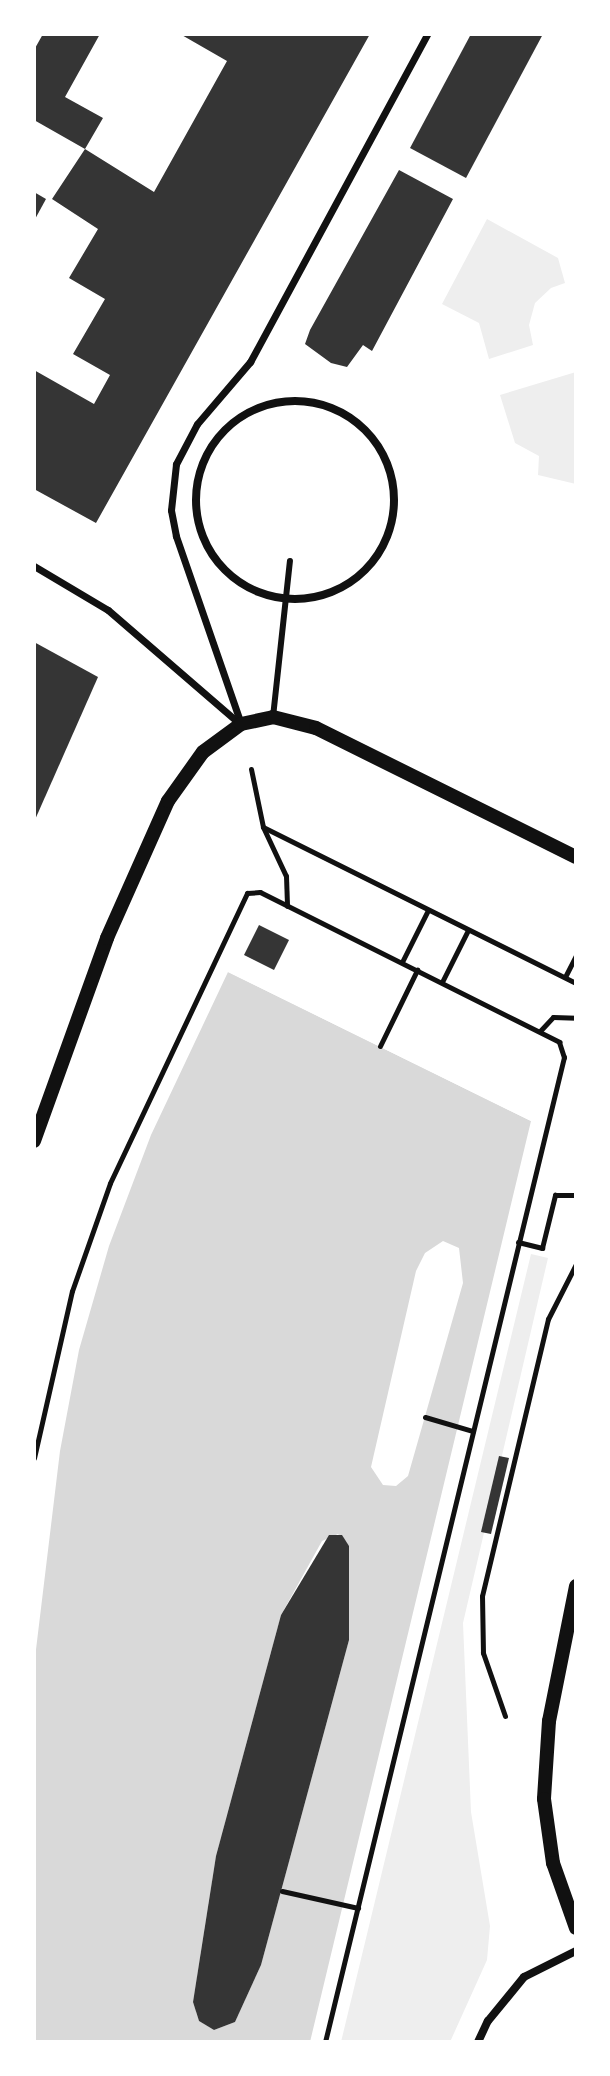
<!DOCTYPE html>
<style>
body{margin:0}
#map{position:relative;width:610px;height:2076px;overflow:hidden;background:#fff;font-family:Inter,sans-serif}
div>[style]{position:absolute}
.green>*{inset:0;background:#eee}
.water>*{inset:0;background:#d9d9d9}
.pier>*{inset:0;background:#fff}
.building>*{inset:0;background:#353535}
.path>*{height:5px;margin:-2.5px;padding:0 2.5px;transform-origin:2.5px;border-radius:2.5px;background:#111}
.service>*{height:6px;margin:-3px;padding:0 3px;transform-origin:3px;border-radius:3px;background:#111}
.pedestrian>*{height:7px;margin:-3.5px;padding:0 3.5px;transform-origin:3.5px;border-radius:3.5px;background:#111}
.minor>*{height:8px;margin:-4px;padding:0 4px;transform-origin:4px;border-radius:4px;background:#111}
.minor>.ring{margin:-4px;padding:0;box-sizing:content-box;background:none;border:8px solid #111;border-radius:50%}
.tertiary>*{height:14px;margin:-7px;padding:0 7px;transform-origin:7px;border-radius:7px;background:#111}
span{translate:-50% -50%;white-space:nowrap;text-align:center;line-height:1.15;-webkit-text-stroke:7px #fff;paint-order:stroke}
.frame{position:absolute;inset:0;border:36px solid #fff;pointer-events:none}
</style>
<div id="map">
<div class="green">
<i style="clip-path:polygon(487px 219px,558px 258px,565px 283px,551px 288px,535px 303px,529px 325px,533px 345px,489px 359px,479px 323px,442px 304px)"></i>
<i style="clip-path:polygon(576px 372px,576px 484px,538px 475px,539px 456px,515px 443px,500px 395px)"></i>
<i style="clip-path:polygon(531px 1254px,548px 1258px,463px 1623px,471px 1812px,490px 1926px,487px 1960px,450px 2042px,341px 2042px)"></i>
</div>
<div class="water">
<i style="clip-path:polygon(evenodd,228px 972px,531px 1121px,310px 2042px,34px 2042px,34px 1666px,60px 1451px,79px 1350px,109px 1246px,151px 1135px,228px 972px,443px 1241px,459px 1248px,463px 1283px,408px 1476px,396px 1486px,383px 1485px,371px 1467px,416px 1271px,425px 1253px,443px 1241px,228px 972px,338px 1534px,349px 1546px,349px 1640px,261px 1965px,235px 2022px,214px 2030px,199px 2021px,193px 2002px,216px 1856px,281px 1615px,322px 1541px,338px 1534px)"></i>
</div>
<div class="pier">
<i style="clip-path:polygon(230px 968px,532px 1117px,531px 1121px,228px 972px)"></i>
</div>
<div class="building">
<i style="clip-path:polygon(43px 34px,100px 34px,65px 97px,103px 118px,85px 149px,34px 120px,34px 50px)"></i>
<i style="clip-path:polygon(180px 34px,370px 34px,96px 523px,34px 489px,34px 370px,94px 404px,110px 375px,73px 354px,105px 299px,69px 278px,98px 229px,52px 199px,85px 149px,154px 192px,227px 61px)"></i>
<i style="clip-path:polygon(471px 34px,543px 34px,466px 178px,410px 148px)"></i>
<i style="clip-path:polygon(399px 170px,453px 199px,372px 351px,363px 345px,347px 367px,331px 363px,305px 344px,310px 330px)"></i>
<i style="clip-path:polygon(34px 192px,46px 199px,34px 221px)"></i>
<i style="clip-path:polygon(34px 642px,98px 677px,34px 822px)"></i>
<i style="clip-path:polygon(259px 925px,289px 940px,274px 970px,244px 955px)"></i>
<i style="clip-path:polygon(499px 1456px,509px 1458px,491px 1534px,481px 1532px)"></i>
<i style="clip-path:polygon(329px 1535px,342px 1535px,349px 1546px,349px 1640px,261px 1965px,235px 2022px,214px 2030px,199px 2021px,193px 2002px,216px 1856px,281px 1615px)"></i>
</div>
<div class="path">
<i style="left:251px;top:769px;width:59px;rotate:78.3deg"></i>
<i style="left:263px;top:827px;width:54px;rotate:64.9deg"></i>
<i style="left:286px;top:876px;width:30px;rotate:88deg"></i>
<i style="left:263px;top:827px;width:350px;rotate:26.5deg"></i>
<i style="left:402px;top:962px;width:58px;rotate:-63.4deg"></i>
<i style="left:565px;top:977px;width:25px;rotate:-63deg"></i>
<i style="left:442px;top:982px;width:58px;rotate:-63.4deg"></i>
<i style="left:540px;top:1031px;width:19px;rotate:-47deg"></i>
<i style="left:553px;top:1017px;width:23px;rotate:2deg"></i>
<i style="left:380px;top:1046px;width:85px;rotate:-64deg"></i>
<i style="left:518px;top:1242px;width:25px;rotate:14deg"></i>
<i style="left:542px;top:1248px;width:55px;rotate:-76.2deg"></i>
<i style="left:555px;top:1195px;width:21px"></i>
<i style="left:425px;top:1417px;width:50px;rotate:16.3deg"></i>
<i style="left:34px;top:1458px;width:171px;rotate:-77.2deg"></i>
<i style="left:72px;top:1291px;width:114px;rotate:-70.6deg"></i>
<i style="left:110px;top:1183px;width:321px;rotate:-64.7deg"></i>
<i style="left:247px;top:893px;width:13px;rotate:-4deg"></i>
<i style="left:260px;top:892px;width:335px;rotate:26.6deg"></i>
<i style="left:559px;top:1042px;width:16px;rotate:72deg"></i>
<i style="left:564px;top:1057px;width:1014px;rotate:103.64deg"></i>
<i style="left:505px;top:1716px;width:67px;rotate:-109.2deg"></i>
<i style="left:483px;top:1653px;width:57px;rotate:-91deg"></i>
<i style="left:482px;top:1596px;width:285px;rotate:-76.6deg"></i>
<i style="left:548px;top:1319px;width:62px;rotate:-63deg"></i>
<i style="left:282px;top:1891px;width:78px;rotate:12.6deg"></i>
</div>
<div class="service">
<i style="left:273px;top:717px;width:157px;rotate:-83.8deg"></i>
</div>
<div class="pedestrian">
<i style="left:34px;top:566px;width:86px;rotate:30.7deg"></i>
<i style="left:108px;top:610px;width:173px;rotate:40.8deg"></i>
<i style="left:241px;top:724px;width:199px;rotate:-109.1deg"></i>
<i style="left:176px;top:536px;width:26px;rotate:-101deg"></i>
<i style="left:171px;top:510px;width:46px;rotate:-83.8deg"></i>
<i style="left:176px;top:464px;width:45px;rotate:-62.3deg"></i>
<i style="left:197px;top:424px;width:82px;rotate:-49.5deg"></i>
<i style="left:250px;top:362px;width:373px;rotate:-61.6deg"></i>
</div>
<div class="minor">
<i class="ring" style="left:196px;top:401px;width:190px;height:190px"></i>
<i style="left:478px;top:2042px;width:23px;rotate:-65deg"></i>
<i style="left:488px;top:2021px;width:57px;rotate:-50.7deg"></i>
<i style="left:524px;top:1977px;width:58px;rotate:-26.6deg"></i>
</div>
<div class="tertiary">
<i style="left:34px;top:1141px;width:216px;rotate:-70.2deg"></i>
<i style="left:107px;top:938px;width:150px;rotate:-66deg"></i>
<i style="left:168px;top:801px;width:60px;rotate:-54.5deg"></i>
<i style="left:203px;top:752px;width:47px;rotate:-36.4deg"></i>
<i style="left:241px;top:724px;width:33px;rotate:-12deg"></i>
<i style="left:273px;top:717px;width:44px;rotate:14.3deg"></i>
<i style="left:316px;top:728px;width:290px;rotate:26.4deg"></i>
<i style="left:576px;top:1586px;width:138px;rotate:101.3deg"></i>
<i style="left:549px;top:1721px;width:78px;rotate:93.7deg"></i>
<i style="left:544px;top:1799px;width:65px;rotate:82deg"></i>
<i style="left:553px;top:1863px;width:69px;rotate:70.5deg"></i>
</div>
<div class="frame"></div>
</div>
